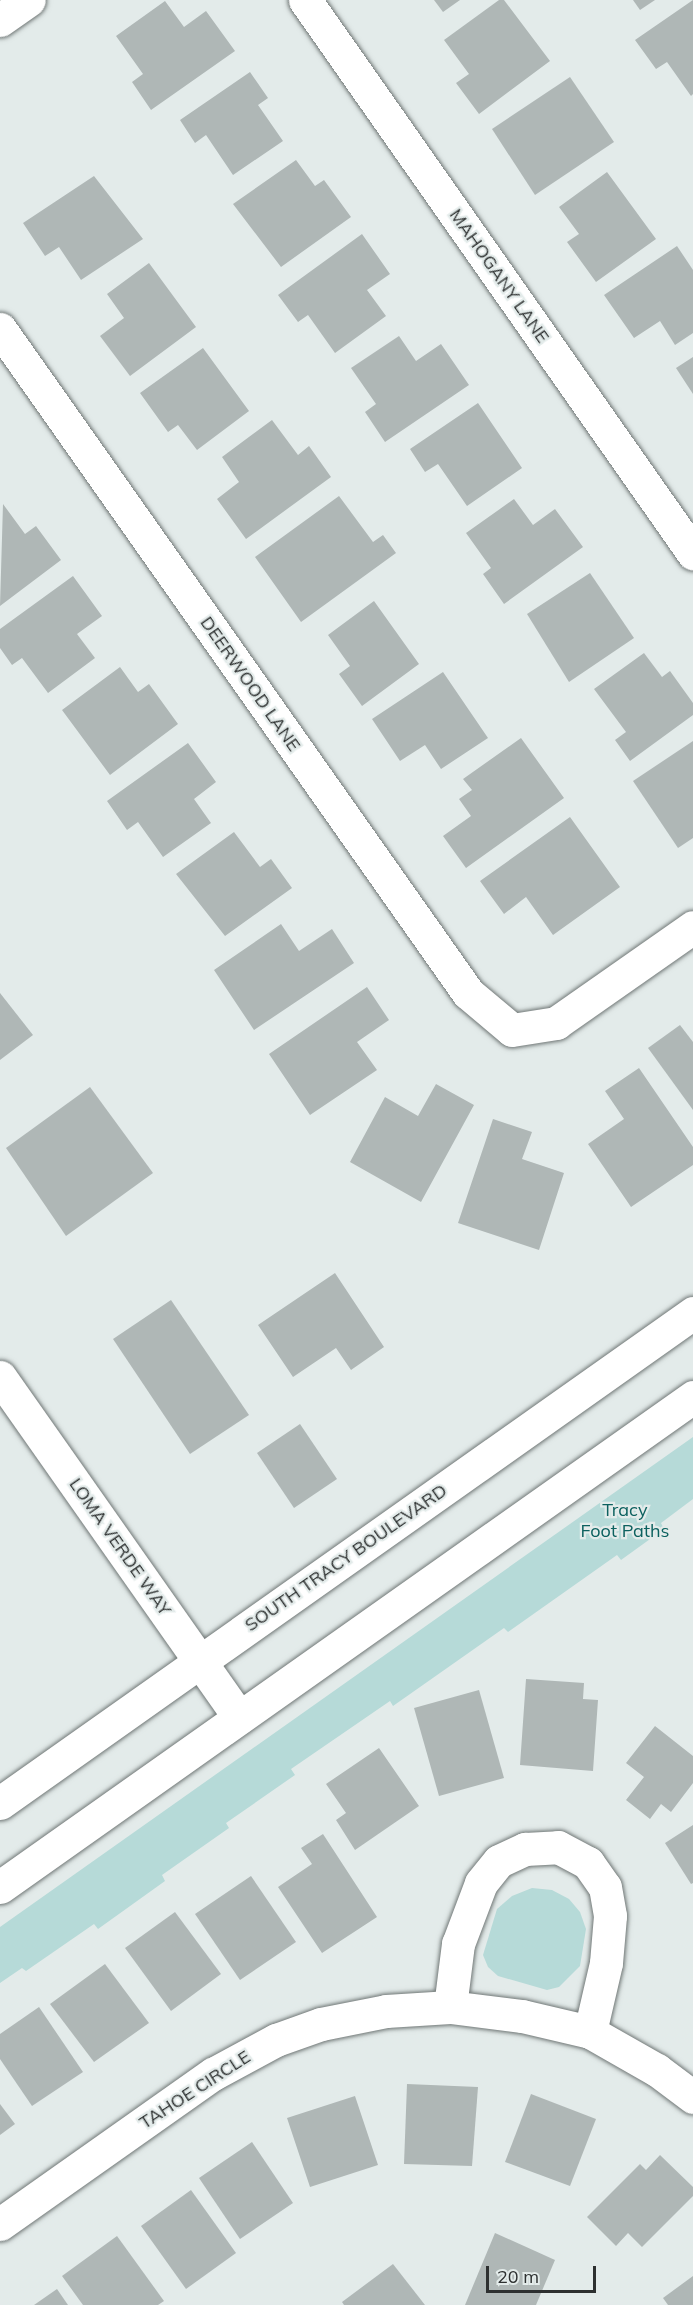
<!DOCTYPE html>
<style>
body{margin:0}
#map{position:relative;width:693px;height:2305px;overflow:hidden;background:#e3ebea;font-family:Mulish,sans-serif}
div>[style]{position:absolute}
.green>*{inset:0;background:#b6dad8}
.building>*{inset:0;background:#afb7b6}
.roads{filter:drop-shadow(0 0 2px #707776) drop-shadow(0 0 2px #707776)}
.minor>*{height:33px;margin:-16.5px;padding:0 16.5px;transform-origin:16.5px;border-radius:16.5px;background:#fff}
.major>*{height:33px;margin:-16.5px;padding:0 16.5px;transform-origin:16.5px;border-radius:16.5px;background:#fff}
span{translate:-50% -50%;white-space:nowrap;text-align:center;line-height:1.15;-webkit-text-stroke:4.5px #e3ebea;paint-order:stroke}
.street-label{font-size:18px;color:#2d3030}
.park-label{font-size:18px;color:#0c615f}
.scale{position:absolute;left:486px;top:2266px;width:110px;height:27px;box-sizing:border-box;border:3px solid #2d3030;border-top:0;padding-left:8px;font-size:18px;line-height:21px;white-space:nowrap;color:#2d3030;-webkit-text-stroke:4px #e3ebea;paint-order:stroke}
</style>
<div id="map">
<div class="green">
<i style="clip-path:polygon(693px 1437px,693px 1499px,661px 1523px,664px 1529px,621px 1560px,617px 1555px,508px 1632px,504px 1628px,393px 1706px,390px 1701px,291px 1769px,295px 1775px,226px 1823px,229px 1828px,162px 1875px,165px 1881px,98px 1929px,94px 1924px,26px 1971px,22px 1968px,0 1983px,0 1927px)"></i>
<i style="clip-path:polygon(532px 1888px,552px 1890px,569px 1899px,580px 1912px,586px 1929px,580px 1966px,559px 1987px,547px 1990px,498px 1976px,488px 1967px,483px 1955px,497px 1909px,512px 1896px)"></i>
</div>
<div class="building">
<i style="clip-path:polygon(434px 0,460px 0,443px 12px)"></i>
<i style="clip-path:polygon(499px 0,504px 0,550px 61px,479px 114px,456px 83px,469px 74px,444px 40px)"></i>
<i style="clip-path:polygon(633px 0,655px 0,640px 10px)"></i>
<i style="clip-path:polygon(693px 0,693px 94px,691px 96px,667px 62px,656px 69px,635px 40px)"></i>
<i style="clip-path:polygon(165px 1px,184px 27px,206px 11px,235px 51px,151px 110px,132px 82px,143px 74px,116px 36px)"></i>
<i style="clip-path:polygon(250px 72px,268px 98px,258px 105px,283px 141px,233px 175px,206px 135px,195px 143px,180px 120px)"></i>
<i style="clip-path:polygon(570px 77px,614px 142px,535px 195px,492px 129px)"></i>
<i style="clip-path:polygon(296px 160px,315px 186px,324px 180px,351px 217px,281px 267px,233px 204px)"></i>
<i style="clip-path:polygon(607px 172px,656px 239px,596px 282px,567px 242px,579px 234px,559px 207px)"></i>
<i style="clip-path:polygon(94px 176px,143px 239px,81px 280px,59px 247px,45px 256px,23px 223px)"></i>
<i style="clip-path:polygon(362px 234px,390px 274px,367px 290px,386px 316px,335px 353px,308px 315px,298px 322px,278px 295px)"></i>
<i style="clip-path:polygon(677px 246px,693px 270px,693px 333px,675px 345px,660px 321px,634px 338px,604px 295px)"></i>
<i style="clip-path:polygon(149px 263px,196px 327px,130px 376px,100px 336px,124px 318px,107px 294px)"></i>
<i style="clip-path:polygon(399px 336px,416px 361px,441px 344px,469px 385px,385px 442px,365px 412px,376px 404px,351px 368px)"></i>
<i style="clip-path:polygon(203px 348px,249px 411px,197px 450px,178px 425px,168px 432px,140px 393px)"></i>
<i style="clip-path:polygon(693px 357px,693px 394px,676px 368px)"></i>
<i style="clip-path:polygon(478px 403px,522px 468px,467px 506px,438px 464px,425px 472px,410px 449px)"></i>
<i style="clip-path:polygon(272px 420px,298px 455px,309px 446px,331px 477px,246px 539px,217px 499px,239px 482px,222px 457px)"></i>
<i style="clip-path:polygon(339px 496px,373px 542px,383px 535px,396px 553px,301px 622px,255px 557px)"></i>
<i style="clip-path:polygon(514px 499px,533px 525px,555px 509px,583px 547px,504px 604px,483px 574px,491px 568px,466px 533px)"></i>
<i style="clip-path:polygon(3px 504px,25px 534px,36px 526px,61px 560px,0 606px)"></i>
<i style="clip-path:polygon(590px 573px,634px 638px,569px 682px,527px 614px)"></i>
<i style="clip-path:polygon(73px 576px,102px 616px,77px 634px,95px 658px,48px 693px,22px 658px,12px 665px,0 648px,0 629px)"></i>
<i style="clip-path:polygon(374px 601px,419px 664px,362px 706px,339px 674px,350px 666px,328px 635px)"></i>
<i style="clip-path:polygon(644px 653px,662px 677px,670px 671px,693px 703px,693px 715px,630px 761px,615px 740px,626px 732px,594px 689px)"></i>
<i style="clip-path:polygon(120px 667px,138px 692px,149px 684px,178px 724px,110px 775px,62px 710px)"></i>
<i style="clip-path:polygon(443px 672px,488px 738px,441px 769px,425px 745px,400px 761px,372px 719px)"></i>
<i style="clip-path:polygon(521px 738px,564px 798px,466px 868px,443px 836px,471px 816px,459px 799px,472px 790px,463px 779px)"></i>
<i style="clip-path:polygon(693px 741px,693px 838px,678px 848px,633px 781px)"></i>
<i style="clip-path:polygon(188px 743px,216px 782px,194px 799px,211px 823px,163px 857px,138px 822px,127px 830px,107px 801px)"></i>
<i style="clip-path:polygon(570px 817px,620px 887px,553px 935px,526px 897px,504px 914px,480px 881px)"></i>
<i style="clip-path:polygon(234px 832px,260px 867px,271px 859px,292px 888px,225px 936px,176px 874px)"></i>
<i style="clip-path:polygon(281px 924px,299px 951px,332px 929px,354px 963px,254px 1030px,214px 970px)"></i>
<i style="clip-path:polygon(367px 987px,389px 1020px,357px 1042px,377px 1070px,310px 1115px,269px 1054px)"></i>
<i style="clip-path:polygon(0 993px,33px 1035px,0 1060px)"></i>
<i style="clip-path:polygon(680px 1025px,693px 1042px,693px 1110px,648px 1048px)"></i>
<i style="clip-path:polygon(639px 1068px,693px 1147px,693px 1165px,631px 1207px,588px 1144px,624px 1119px,605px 1091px)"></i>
<i style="clip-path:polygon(436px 1084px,474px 1105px,421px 1202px,350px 1162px,385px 1097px,418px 1116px)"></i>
<i style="clip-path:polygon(90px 1087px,153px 1173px,66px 1236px,6px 1148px)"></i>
<i style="clip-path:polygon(493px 1119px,532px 1132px,522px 1159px,564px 1173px,539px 1250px,458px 1223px)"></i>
<i style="clip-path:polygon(335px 1273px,384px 1347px,351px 1370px,336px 1348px,293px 1377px,258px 1325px)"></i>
<i style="clip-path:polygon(171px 1300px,249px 1415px,190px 1454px,113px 1339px)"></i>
<i style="clip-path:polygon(300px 1424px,337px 1479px,294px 1508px,257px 1453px)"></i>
<i style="clip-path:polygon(526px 1679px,584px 1683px,583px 1699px,598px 1700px,593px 1771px,520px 1765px)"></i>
<i style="clip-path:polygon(479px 1690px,504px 1778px,439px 1796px,414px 1708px)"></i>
<i style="clip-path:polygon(655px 1726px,693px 1756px,693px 1783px,671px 1812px,661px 1804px,650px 1819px,626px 1800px,644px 1777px,626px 1763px)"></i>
<i style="clip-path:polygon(379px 1748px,419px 1806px,355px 1850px,336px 1820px,346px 1813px,326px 1784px)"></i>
<i style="clip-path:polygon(693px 1825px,693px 1883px,691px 1884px,665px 1843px)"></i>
<i style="clip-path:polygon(323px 1834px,377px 1917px,322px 1953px,278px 1887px,312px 1864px,301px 1848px)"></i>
<i style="clip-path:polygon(251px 1876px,296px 1942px,240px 1980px,195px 1914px)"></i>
<i style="clip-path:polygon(175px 1912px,221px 1974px,171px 2011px,125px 1948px)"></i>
<i style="clip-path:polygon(105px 1964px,149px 2023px,94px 2062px,50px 2004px)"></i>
<i style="clip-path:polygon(39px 2007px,83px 2072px,32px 2106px,0 2059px,0 2034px)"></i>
<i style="clip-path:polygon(407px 2084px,478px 2087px,472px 2166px,404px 2164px)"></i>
<i style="clip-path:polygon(531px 2094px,596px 2119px,570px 2186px,505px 2162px)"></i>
<i style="clip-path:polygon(355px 2096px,378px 2165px,310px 2187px,287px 2118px)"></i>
<i style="clip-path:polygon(0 2104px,15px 2124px,0 2135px)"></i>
<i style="clip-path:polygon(252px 2142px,293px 2203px,240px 2239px,199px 2178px)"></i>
<i style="clip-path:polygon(660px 2155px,693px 2187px,693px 2196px,642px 2247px,628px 2233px,616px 2246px,587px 2217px,640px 2164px,646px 2170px)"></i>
<i style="clip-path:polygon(191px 2190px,236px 2253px,186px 2289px,141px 2226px)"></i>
<i style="clip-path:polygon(495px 2233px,555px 2260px,536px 2305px,465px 2305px)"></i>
<i style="clip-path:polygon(117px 2236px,164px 2301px,158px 2305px,83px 2305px,62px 2276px)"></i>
<i style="clip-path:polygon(393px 2264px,425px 2305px,344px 2305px,342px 2302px)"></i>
<i style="clip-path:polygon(693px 2276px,693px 2305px,668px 2305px,663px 2298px)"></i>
<i style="clip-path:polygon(57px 2289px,68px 2305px,34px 2305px)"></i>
</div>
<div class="roads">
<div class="minor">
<i style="left:305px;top:0;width:676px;rotate:54.95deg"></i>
<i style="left:0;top:20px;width:35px;rotate:-35deg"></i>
<i style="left:0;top:329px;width:812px;rotate:54.82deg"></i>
<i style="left:468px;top:993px;width:57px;rotate:40.1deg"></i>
<i style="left:512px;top:1030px;width:45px;rotate:-9deg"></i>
<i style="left:556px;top:1023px;width:167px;rotate:-35deg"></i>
<i style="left:0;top:1377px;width:416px;rotate:54.9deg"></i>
<i style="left:450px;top:2007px;width:64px;rotate:-82.8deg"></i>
<i style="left:458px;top:1944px;width:65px;rotate:-69.3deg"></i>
<i style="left:481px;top:1883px;width:28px;rotate:-51deg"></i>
<i style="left:499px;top:1861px;width:29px;rotate:-25deg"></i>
<i style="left:525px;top:1849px;width:33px;rotate:-3deg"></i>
<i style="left:558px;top:1847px;width:34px;rotate:28deg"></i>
<i style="left:588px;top:1863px;width:29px;rotate:55deg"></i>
<i style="left:605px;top:1887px;width:29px;rotate:80deg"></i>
<i style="left:610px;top:1916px;width:47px;rotate:94.9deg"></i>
<i style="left:606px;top:1963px;width:71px;rotate:103.1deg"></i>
<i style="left:0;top:2224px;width:261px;rotate:-35.2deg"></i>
<i style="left:213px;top:2074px;width:72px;rotate:-28.4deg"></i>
<i style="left:276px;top:2040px;width:48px;rotate:-19.6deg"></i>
<i style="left:321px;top:2024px;width:66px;rotate:-11.3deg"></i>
<i style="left:386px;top:2011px;width:64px;rotate:-3.6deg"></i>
<i style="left:450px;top:2007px;width:73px;rotate:7.1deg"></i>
<i style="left:522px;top:2016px;width:70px;rotate:13.2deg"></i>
<i style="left:590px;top:2032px;width:77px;rotate:29.6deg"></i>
<i style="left:657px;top:2070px;width:45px;rotate:36.9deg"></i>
</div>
<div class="major">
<i style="left:0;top:1803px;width:849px;rotate:-35.26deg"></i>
<i style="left:0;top:1887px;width:849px;rotate:-35.26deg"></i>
</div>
</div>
<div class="street-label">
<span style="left:499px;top:276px;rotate:55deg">MAHOGANY LANE</span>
<span style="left:250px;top:684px;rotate:55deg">DEERWOOD LANE</span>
<span style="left:120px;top:1547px;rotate:55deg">LOMA VERDE WAY</span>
<span style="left:346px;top:1558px;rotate:-35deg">SOUTH TRACY BOULEVARD</span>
<span style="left:195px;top:2090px;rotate:-33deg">TAHOE CIRCLE</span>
</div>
<div class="park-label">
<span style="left:625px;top:1521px">Tracy<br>Foot Paths</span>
</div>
<div class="scale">20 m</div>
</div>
